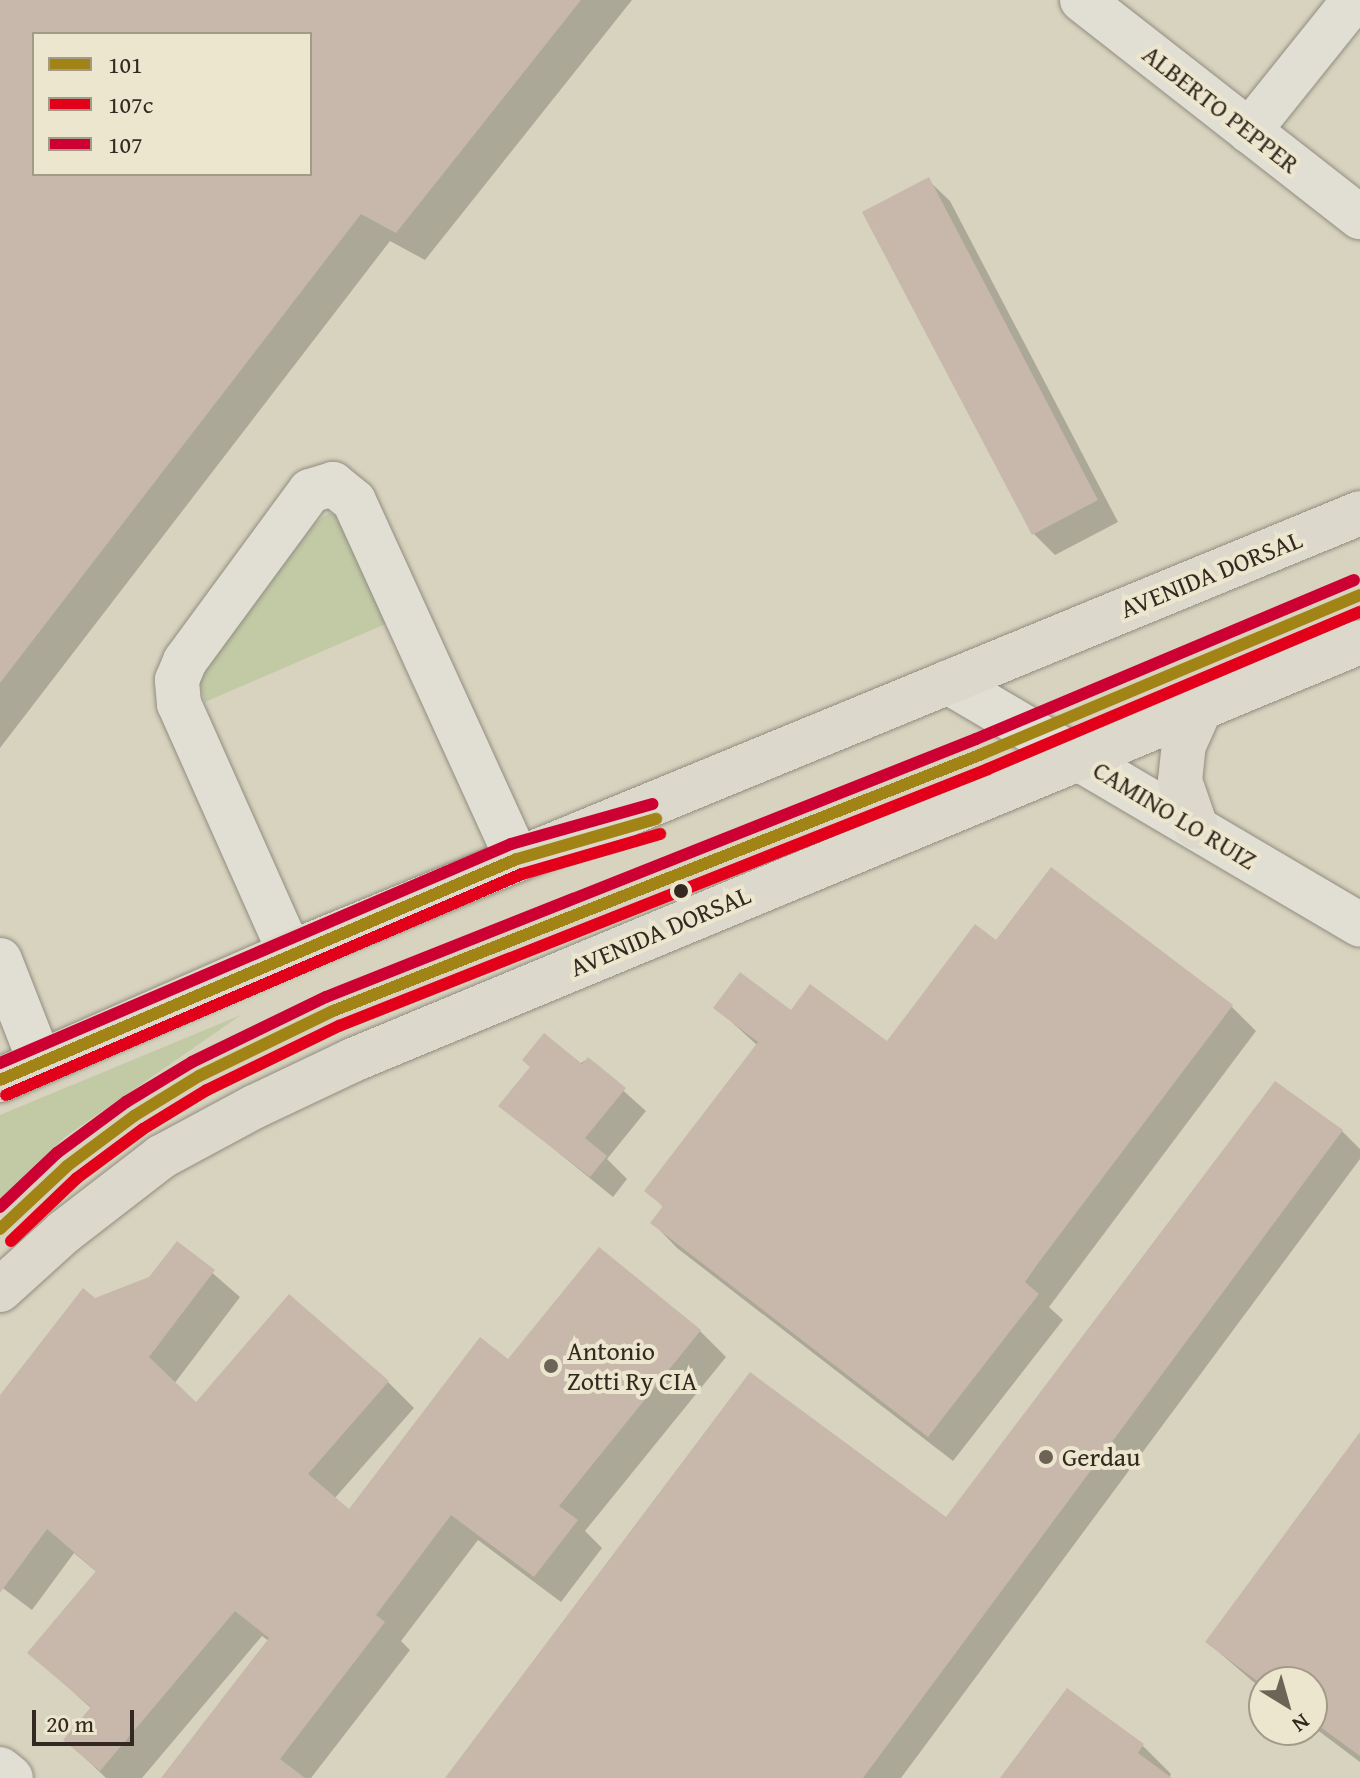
<!DOCTYPE html>
<style>
body{margin:0}
#map{position:relative;width:1360px;height:1778px;overflow:hidden;background:#d8d3be;font-family:"Gentium Book Plus",serif}
div>[style]{position:absolute}
.green>*{inset:0;background:#c1c9a5}
.shadow>*{inset:0;background:#0003}
.building>*{inset:0;background:#c7b8ab}
.roads{filter:drop-shadow(0 0 2px #918d80) drop-shadow(0 0 2px #918d80)}
.minor>*{height:44px;margin:-22px;padding:0 22px;transform-origin:22px;border-radius:22px;background:#e1ded4}
.major>*{height:44px;margin:-22px;padding:0 22px;transform-origin:22px;border-radius:22px;background:#dcd9cc}
.bus-1>*{height:12px;margin:-6px;padding:0 6px;transform-origin:6px;border-radius:6px;background:#a28316}
.bus-2>*{height:12px;margin:-6px;padding:0 6px;transform-origin:6px;border-radius:6px;background:#e2001a}
.bus-3>*{height:12px;margin:-6px;padding:0 6px;transform-origin:6px;border-radius:6px;background:#c03}
.dots>*{width:22px;height:22px;translate:-50% -50%;box-sizing:border-box;border:4px solid #ede6ce;border-radius:50%}
span{translate:-50% -50%;white-space:nowrap;text-align:center;line-height:1.15;-webkit-text-stroke:8px #ede6ce;paint-order:stroke}
.street-label{font-size:26px;color:#342920}
.poi-label{font-size:26px;color:#342920}
.left{translate:0 -50%;text-align:left}
.legend{position:absolute;left:32px;top:32px;width:280px;height:144px;box-sizing:border-box;background:#ede6ce;border:2px solid #a39a88;margin:0;padding:10px 14px;list-style:none;font-size:24px;color:#342920}
.legend li{display:flex;align-items:center;gap:16px;height:40px}
.legend b{width:40px;border:2px solid #a39a88}
.north{position:absolute;left:1248px;top:1666px;width:80px;height:80px;box-sizing:border-box;background:#ede6ce;border:2px solid #a39a88;border-radius:50%;rotate:143deg;font-size:22px;font-weight:700;line-height:32px;text-align:center;color:#342920}
.north::after{content:'';display:block;margin:auto;width:28px;height:36px;background:#6d6457;clip-path:polygon(50% 0,100% 100%,50% 72%,0 100%)}
.scale{position:absolute;left:32px;top:1710px;width:102px;height:36px;box-sizing:border-box;border:4px solid #342920;border-top:0;padding-left:10px;font-size:24px;line-height:28px;white-space:nowrap;color:#342920;-webkit-text-stroke:6px #ede6ce;paint-order:stroke}
</style>
<div id="map">
<div class="green">
<i style="clip-path:polygon(329px 513px,340px 517px,390px 622px,205px 702px,198px 675px,315px 523px)"></i>
<i style="clip-path:polygon(241px 1015px,65px 1137px,0 1200px,0 1115px)"></i>
</div>
<div class="shadow">
<i style="clip-path:polygon(evenodd,0 0,632px 0,425px 260px,390px 241px,0 748px,0 0,34px 34px,310px 34px,310px 174px,34px 174px,34px 34px)"></i>
<i style="clip-path:polygon(928px 180px,950px 201px,1118px 522px,1055px 555px,1034px 534px)"></i>
<i style="clip-path:polygon(1051px 870px,1232px 1007px,1256px 1031px,1049px 1307px,1063px 1320px,953px 1461px,677px 1248px,653px 1223px,664px 1208px,647px 1190px,757px 1045px,715px 1007px,791px 1013px,887px 1044px,996px 943px)"></i>
<i style="clip-path:polygon(588px 1059px,646px 1111px,607px 1159px,627px 1179px,613px 1197px,501px 1106px)"></i>
<i style="clip-path:polygon(1342px 1131px,1360px 1149px,1360px 1159px,901px 1778px,447px 1778px,946px 1520px)"></i>
<i style="clip-path:polygon(178px 1243px,240px 1297px,174px 1384px,196px 1405px,388px 1382px,414px 1408px,334px 1499px,349px 1512px,508px 1362px,700px 1331px,726px 1357px,585px 1531px,602px 1548px,561px 1602px,478px 1540px,401px 1641px,410px 1650px,311px 1778px,163px 1778px,269px 1641px,262px 1636px,142px 1778px,106px 1778px,66px 1740px,92px 1709px,30px 1653px,98px 1573px,74px 1553px,32px 1610px,0 1586px,0 1396px,95px 1300px,150px 1279px)"></i>
<i style="clip-path:polygon(1360px 1436px,1360px 1762px,1312px 1726px,1312px 1682px,1264px 1682px,1264px 1691px,1207px 1642px)"></i>
<i style="clip-path:polygon(1143px 1746px,1171px 1774px,1169px 1778px,1003px 1778px)"></i>
</div>
<div class="building">
<i style="clip-path:polygon(evenodd,0 0,581px 0,396px 233px,361px 214px,0 683px,0 0,34px 34px,310px 34px,310px 174px,34px 174px,34px 34px)"></i>
<i style="clip-path:polygon(929px 177px,1098px 500px,1032px 535px,862px 212px)"></i>
<i style="clip-path:polygon(1051px 867px,1233px 1005px,1039px 1262px,1025px 1282px,1039px 1294px,928px 1437px,650px 1223px,663px 1206px,644px 1191px,758px 1042px,713px 1008px,740px 972px,791px 1010px,810px 984px,887px 1041px,975px 924px,996px 940px)"></i>
<i style="clip-path:polygon(544px 1033px,582px 1064px,588px 1057px,626px 1088px,585px 1138px,607px 1156px,590px 1177px,498px 1106px,530px 1067px,522px 1060px)"></i>
<i style="clip-path:polygon(1275px 1081px,1343px 1130px,863px 1778px,445px 1778px,750px 1372px,946px 1517px)"></i>
<i style="clip-path:polygon(177px 1241px,215px 1270px,149px 1357px,196px 1402px,289px 1294px,389px 1381px,308px 1474px,349px 1509px,480px 1337px,508px 1359px,599px 1247px,701px 1330px,559px 1506px,578px 1520px,534px 1577px,451px 1515px,376px 1615px,385px 1622px,280px 1759px,305px 1778px,161px 1778px,269px 1638px,235px 1611px,100px 1771px,63px 1740px,91px 1707px,27px 1653px,96px 1571px,47px 1529px,0 1593px,0 1395px,83px 1288px,95px 1298px,149px 1277px)"></i>
<i style="clip-path:polygon(1360px 1432px,1360px 1756px,1312px 1721px,1312px 1682px,1264px 1686px,1205px 1642px)"></i>
<i style="clip-path:polygon(1067px 1688px,1144px 1744px,1138px 1753px,1172px 1778px,1000px 1778px)"></i>
</div>
<div class="roads">
<div class="minor">
<i style="left:1082px;top:0;width:353px;rotate:38deg"></i>
<i style="left:1249px;top:131px;width:168px;rotate:-51.3deg"></i>
<i style="left:948px;top:682px;width:478px;rotate:30.5deg"></i>
<i style="left:290px;top:953px;width:273px;rotate:-114deg"></i>
<i style="left:179px;top:704px;width:24px;rotate:-95deg"></i>
<i style="left:177px;top:680px;width:21px;rotate:-67deg"></i>
<i style="left:185px;top:661px;width:211px;rotate:-53.7deg"></i>
<i style="left:310px;top:491px;width:24px;rotate:-17deg"></i>
<i style="left:333px;top:484px;width:27px;rotate:39deg"></i>
<i style="left:354px;top:501px;width:393px;rotate:65.5deg"></i>
<i style="left:0;top:960px;width:110px;rotate:68.6deg"></i>
<i style="left:0;top:1769px;width:14px;rotate:39deg"></i>
</div>
<div class="major">
<i style="left:1196px;top:827px;width:49px;rotate:-109.2deg"></i>
<i style="left:1180px;top:781px;width:36px;rotate:-84deg"></i>
<i style="left:1184px;top:745px;width:42px;rotate:-65.9deg"></i>
<i style="left:0;top:1080px;width:317px;rotate:-23.7deg"></i>
<i style="left:290px;top:953px;width:1157px;rotate:-22.35deg"></i>
<i style="left:0;top:1290px;width:86px;rotate:-42.2deg"></i>
<i style="left:64px;top:1232px;width:123px;rotate:-37.7deg"></i>
<i style="left:161px;top:1157px;width:106px;rotate:-28.3deg"></i>
<i style="left:254px;top:1107px;width:110px;rotate:-25.4deg"></i>
<i style="left:353px;top:1060px;width:1090px;rotate:-22.54deg"></i>
</div>
</div>
<div class="bus-1">
<i style="left:0;top:1080px;width:562px;rotate:-23.15deg"></i>
<i style="left:517px;top:859px;width:145px;rotate:-16.1deg"></i>
<i style="left:0;top:1229px;width:92px;rotate:-43.2deg"></i>
<i style="left:67px;top:1166px;width:84px;rotate:-36.7deg"></i>
<i style="left:134px;top:1116px;width:76px;rotate:-31.6deg"></i>
<i style="left:199px;top:1076px;width:149px;rotate:-25.9deg"></i>
<i style="left:333px;top:1011px;width:698px;rotate:-21.6deg"></i>
<i style="left:982px;top:754px;width:410px;rotate:-22.8deg"></i>
</div>
<div class="bus-2">
<i style="left:6px;top:1095px;width:561px;rotate:-23.19deg"></i>
<i style="left:522px;top:874px;width:144px;rotate:-16.2deg"></i>
<i style="left:11px;top:1241px;width:91px;rotate:-43.7deg"></i>
<i style="left:77px;top:1178px;width:82px;rotate:-36.6deg"></i>
<i style="left:143px;top:1129px;width:75px;rotate:-31.4deg"></i>
<i style="left:207px;top:1090px;width:147px;rotate:-25.9deg"></i>
<i style="left:339px;top:1026px;width:698px;rotate:-21.6deg"></i>
<i style="left:988px;top:769px;width:404px;rotate:-22.9deg"></i>
</div>
<div class="bus-3">
<i style="left:0;top:1063px;width:556px;rotate:-23.2deg"></i>
<i style="left:511px;top:844px;width:147px;rotate:-15.8deg"></i>
<i style="left:0;top:1207px;width:79px;rotate:-43.5deg"></i>
<i style="left:57px;top:1153px;width:86px;rotate:-36.5deg"></i>
<i style="left:126px;top:1102px;width:77px;rotate:-31.2deg"></i>
<i style="left:192px;top:1062px;width:149px;rotate:-25.9deg"></i>
<i style="left:326px;top:997px;width:699px;rotate:-21.65deg"></i>
<i style="left:976px;top:739px;width:410px;rotate:-22.8deg"></i>
</div>
<div class="dots">
<i style="left:681px;top:891px;background:#342920"></i>
<i style="left:551px;top:1366px;background:#6d6457"></i>
<i style="left:1046px;top:1457px;background:#6d6457"></i>
</div>
<div class="street-label">
<span style="left:1221px;top:109px;rotate:38deg">ALBERTO PEPPER</span>
<span style="left:1211px;top:574px;rotate:-22deg">AVENIDA DORSAL</span>
<span style="left:1175px;top:815px;rotate:31deg">CAMINO LO RUIZ</span>
<span style="left:660px;top:931px;rotate:-23deg">AVENIDA DORSAL</span>
</div>
<div class="poi-label">
<span class="left" style="left:567px;top:1366px">Antonio<br>Zotti Ry CIA</span>
<span class="left" style="left:1062px;top:1457px">Gerdau</span>
</div>
<ul class="legend">
<li><b style="height:10px;background:#a28316"></b>101</li>
<li><b style="height:10px;background:#e2001a"></b>107c</li>
<li><b style="height:10px;background:#c03"></b>107</li>
</ul>
<div class="north">N</div>
<div class="scale">20 m</div>
</div>
